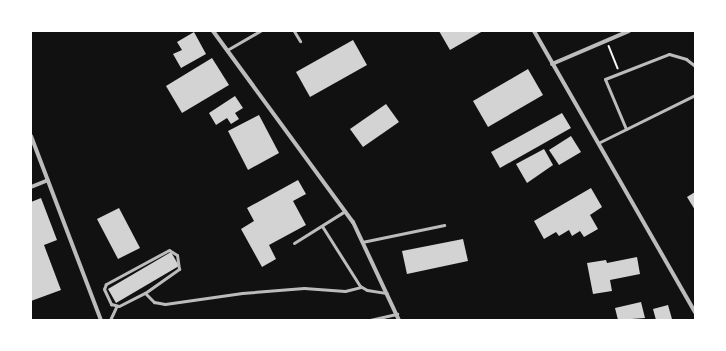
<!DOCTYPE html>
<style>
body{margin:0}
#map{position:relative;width:726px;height:351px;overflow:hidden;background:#111;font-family:"DejaVu Sans",sans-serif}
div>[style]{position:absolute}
.building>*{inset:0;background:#d3d3d3}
.path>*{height:1.5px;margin:-0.75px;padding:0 0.75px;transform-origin:0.75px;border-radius:0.75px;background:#f5f5f5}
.service>*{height:3px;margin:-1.5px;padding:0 1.5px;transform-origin:1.5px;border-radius:1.5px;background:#bcbcbc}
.minor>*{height:4px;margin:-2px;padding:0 2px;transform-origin:2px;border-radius:2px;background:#bcbcbc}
span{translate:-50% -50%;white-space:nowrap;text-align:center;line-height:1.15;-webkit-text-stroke:3px #fff;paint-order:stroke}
.frame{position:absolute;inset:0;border:32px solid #fff;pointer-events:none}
</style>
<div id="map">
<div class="building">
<i style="clip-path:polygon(439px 31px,483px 31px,450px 50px)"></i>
<i style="clip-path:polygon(194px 32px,206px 54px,181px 68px,173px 54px,182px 50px,177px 42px)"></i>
<i style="clip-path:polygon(353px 40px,367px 65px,310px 97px,296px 72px)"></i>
<i style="clip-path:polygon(212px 58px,229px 85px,182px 113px,166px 86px)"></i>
<i style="clip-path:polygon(528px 69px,543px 95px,488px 127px,473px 101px)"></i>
<i style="clip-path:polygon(235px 96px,243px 108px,235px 113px,239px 119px,231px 124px,227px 118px,216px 125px,209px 113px)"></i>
<i style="clip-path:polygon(386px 104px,399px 122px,363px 147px,350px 129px)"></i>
<i style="clip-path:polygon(562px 113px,571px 128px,500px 168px,491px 152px)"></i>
<i style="clip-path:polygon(259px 115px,279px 153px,248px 170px,228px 131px)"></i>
<i style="clip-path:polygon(571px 136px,581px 152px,559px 165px,549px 150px)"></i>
<i style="clip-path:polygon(544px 149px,553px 165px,527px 183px,516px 164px)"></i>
<i style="clip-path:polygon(298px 180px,306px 194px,293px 201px,306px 225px,269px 245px,276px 259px,262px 267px,241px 229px,254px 221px,247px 208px)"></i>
<i style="clip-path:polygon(591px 188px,602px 207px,590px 215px,598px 229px,584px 237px,580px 231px,572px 236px,569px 230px,559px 236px,556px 232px,544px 239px,534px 221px)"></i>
<i style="clip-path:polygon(695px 192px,695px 210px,687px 197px)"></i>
<i style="clip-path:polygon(41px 198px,57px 240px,44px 245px,61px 290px,31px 301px,31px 202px)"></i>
<i style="clip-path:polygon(119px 208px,140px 248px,118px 259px,97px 219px)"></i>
<i style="clip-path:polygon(463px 239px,468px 261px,407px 274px,402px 251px)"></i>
<i style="clip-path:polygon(171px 252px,179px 266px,116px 303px,108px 289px)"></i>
<i style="clip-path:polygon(637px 257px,640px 274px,610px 280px,612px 291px,593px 294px,587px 263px,606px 260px,607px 263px)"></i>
<i style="clip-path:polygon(641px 302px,645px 318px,618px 320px,615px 308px)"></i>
<i style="clip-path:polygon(668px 305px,672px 319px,656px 320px,653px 309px)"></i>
</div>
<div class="path">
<i style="left:609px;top:46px;width:24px;rotate:68deg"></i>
</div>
<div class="service">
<i style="left:294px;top:31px;width:12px;rotate:59deg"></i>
<i style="left:227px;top:50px;width:38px;rotate:-30deg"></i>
<i style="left:626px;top:129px;width:54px;rotate:-112.8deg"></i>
<i style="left:605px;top:79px;width:69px;rotate:-21.3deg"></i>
<i style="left:669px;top:54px;width:18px;rotate:16deg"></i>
<i style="left:686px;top:59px;width:11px;rotate:38deg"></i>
<i style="left:598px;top:143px;width:108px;rotate:-26.3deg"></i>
<i style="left:322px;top:226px;width:71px;rotate:57.7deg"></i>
<i style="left:360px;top:286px;width:8px;rotate:30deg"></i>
<i style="left:367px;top:290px;width:20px;rotate:9deg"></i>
<i style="left:362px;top:242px;width:84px;rotate:-11.7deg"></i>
<i style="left:294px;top:243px;width:60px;rotate:-32.1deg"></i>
<i style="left:145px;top:293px;width:42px;rotate:-35.2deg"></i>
<i style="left:179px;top:269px;width:14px;rotate:-98deg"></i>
<i style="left:177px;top:255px;width:9px;rotate:-148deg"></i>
<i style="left:169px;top:250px;width:72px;rotate:151.6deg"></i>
<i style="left:106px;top:284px;width:5px;rotate:112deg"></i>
<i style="left:104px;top:289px;width:17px;rotate:65deg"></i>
<i style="left:111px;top:304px;width:8px;rotate:14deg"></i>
<i style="left:119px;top:306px;width:29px;rotate:-27deg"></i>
<i style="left:145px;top:293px;width:13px;rotate:45deg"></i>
<i style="left:154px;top:302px;width:11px;rotate:10deg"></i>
<i style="left:165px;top:304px;width:78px;rotate:-8.1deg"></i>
<i style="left:242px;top:293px;width:62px;rotate:-4.6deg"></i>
<i style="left:304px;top:288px;width:41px;rotate:4.2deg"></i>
<i style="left:345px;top:291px;width:16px;rotate:-14deg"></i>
<i style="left:110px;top:320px;width:14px;rotate:-65deg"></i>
<i style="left:370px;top:320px;width:28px;rotate:-13deg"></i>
</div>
<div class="minor">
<i style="left:213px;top:31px;width:237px;rotate:53.8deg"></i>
<i style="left:353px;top:222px;width:108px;rotate:64.9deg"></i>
<i style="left:534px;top:31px;width:324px;rotate:60.2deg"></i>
<i style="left:552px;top:64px;width:84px;rotate:-23.2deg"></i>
<i style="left:31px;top:136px;width:197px;rotate:69.2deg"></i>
<i style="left:31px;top:187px;width:18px;rotate:-22deg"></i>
</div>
<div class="frame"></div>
</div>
